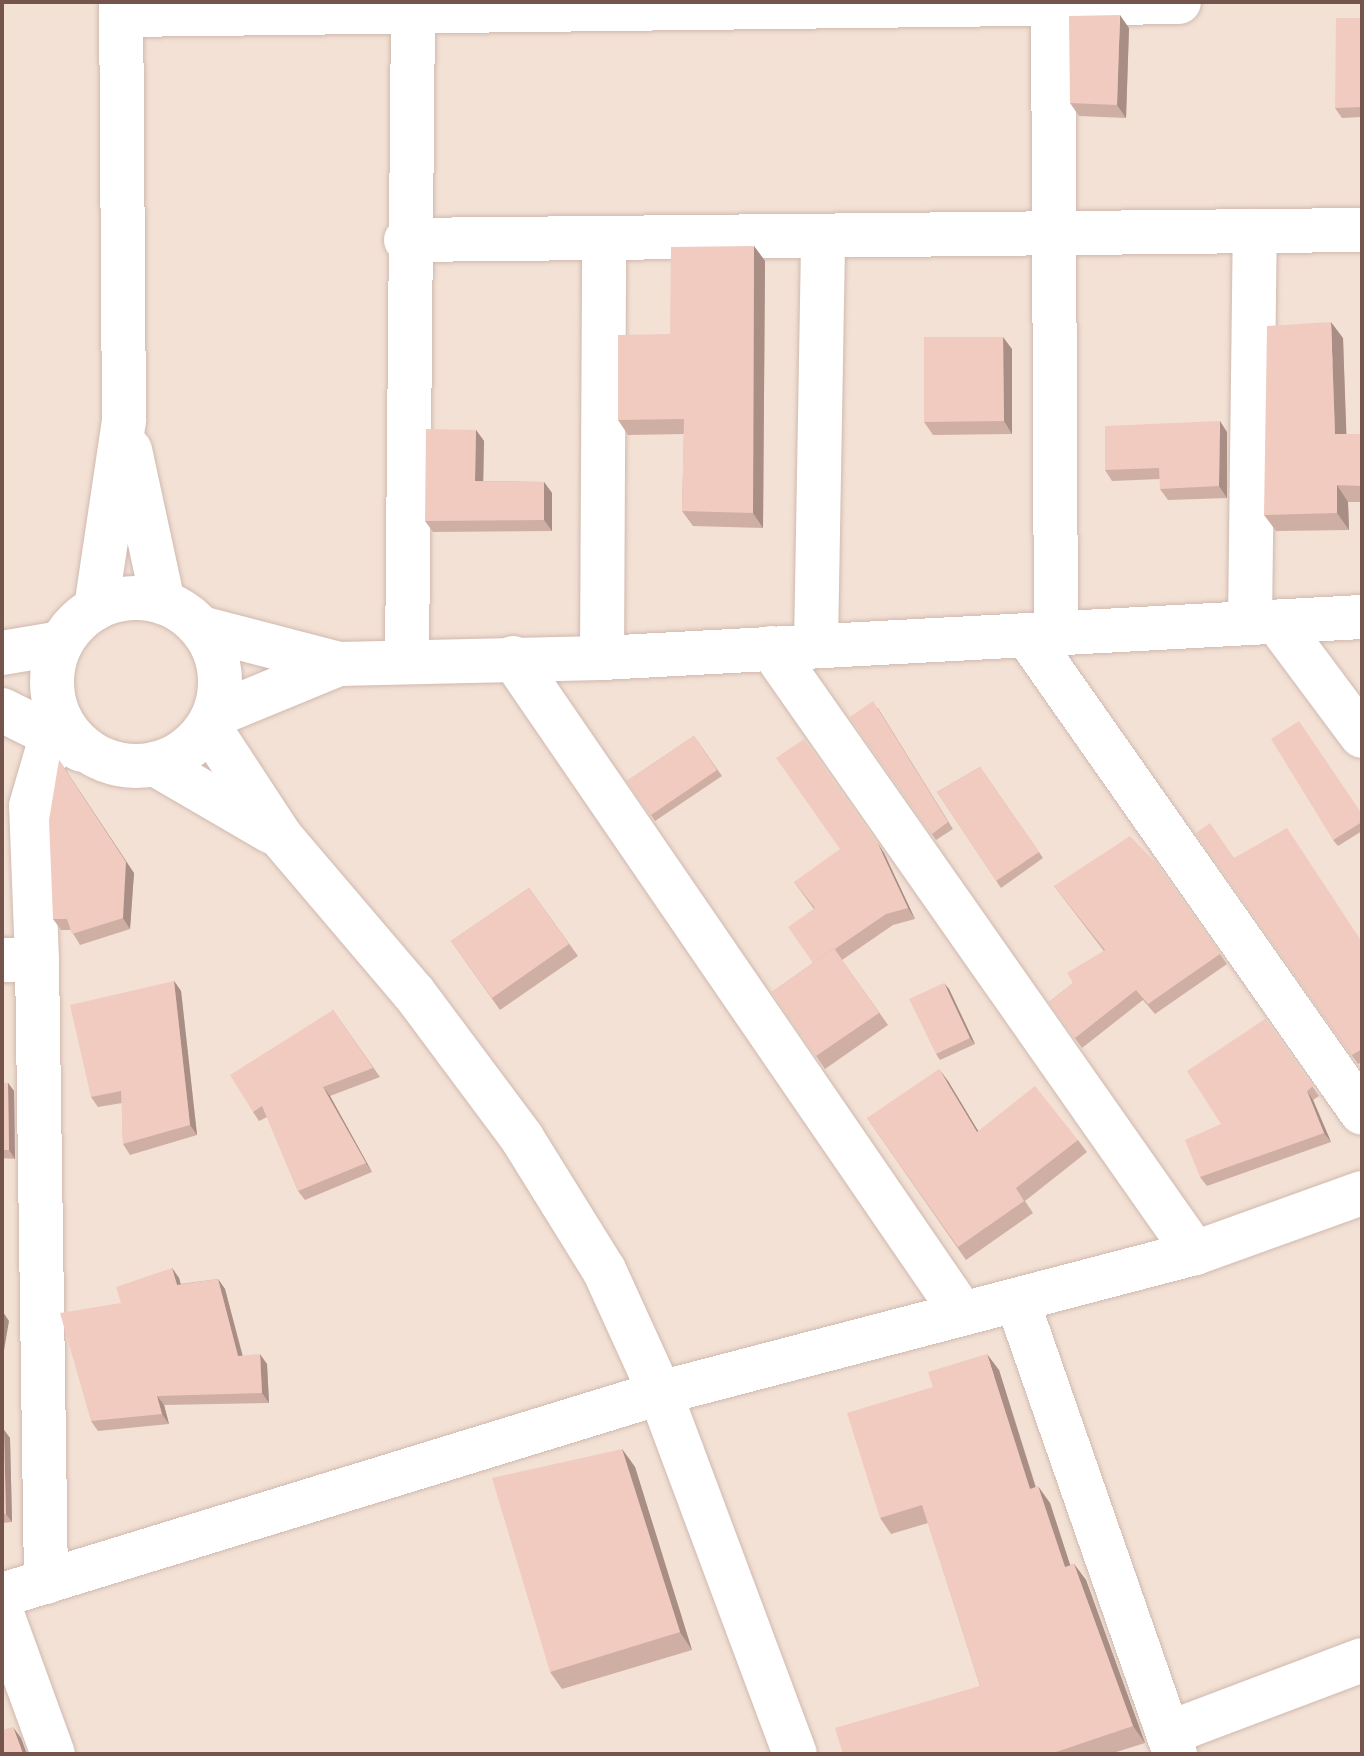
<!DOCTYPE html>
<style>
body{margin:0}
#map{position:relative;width:1364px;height:1756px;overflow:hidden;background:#fcf0e7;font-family:"Alegreya Sans",sans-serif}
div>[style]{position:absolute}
.residential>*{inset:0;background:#f3e1d5}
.roads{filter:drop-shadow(0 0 2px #d0b9af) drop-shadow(0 0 2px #d0b9af)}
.street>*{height:44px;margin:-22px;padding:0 22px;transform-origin:22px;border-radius:22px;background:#fff}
.secondary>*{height:44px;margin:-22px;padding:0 22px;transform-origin:22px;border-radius:22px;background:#fff}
.secondary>.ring{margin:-22px;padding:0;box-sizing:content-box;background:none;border:44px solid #fff;border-radius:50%}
.wall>*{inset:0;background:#cfafa4}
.shaded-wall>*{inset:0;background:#a98e86}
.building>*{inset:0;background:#f1cbbf}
span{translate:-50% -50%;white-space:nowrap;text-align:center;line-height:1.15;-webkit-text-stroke:6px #fff5ed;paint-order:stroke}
.frame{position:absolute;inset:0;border:4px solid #75544b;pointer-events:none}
</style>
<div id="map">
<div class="residential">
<i style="clip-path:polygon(2px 2px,1362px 2px,1362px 1754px,2px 1754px)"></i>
</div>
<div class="roads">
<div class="street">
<i style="left:1053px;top:2px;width:633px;rotate:89.73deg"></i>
<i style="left:121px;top:15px;width:1058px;rotate:-0.7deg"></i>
<i style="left:406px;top:240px;width:956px;rotate:-0.6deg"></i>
<i style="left:1277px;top:622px;width:142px;rotate:53.3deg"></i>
<i style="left:1250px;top:623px;width:392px;rotate:-89.3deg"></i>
<i style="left:1028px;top:637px;width:581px;rotate:54.94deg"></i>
<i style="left:816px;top:646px;width:410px;rotate:-89deg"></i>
<i style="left:771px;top:648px;width:739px;rotate:54.98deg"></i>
<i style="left:513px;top:658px;width:794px;rotate:55.57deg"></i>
<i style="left:602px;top:658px;width:420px;rotate:-89.7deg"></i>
<i style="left:407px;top:661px;width:650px;rotate:-89.47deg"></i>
<i style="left:2px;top:960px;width:35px"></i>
<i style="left:37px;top:960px;width:154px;rotate:-92.2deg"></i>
<i style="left:31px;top:806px;width:75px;rotate:-73.7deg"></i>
<i style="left:37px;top:960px;width:622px;rotate:89.17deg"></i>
<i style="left:1017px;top:1300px;width:481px;rotate:70.8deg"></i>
<i style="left:2px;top:1595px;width:688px;rotate:-17.07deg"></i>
<i style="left:660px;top:1393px;width:553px;rotate:-14.66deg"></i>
<i style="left:1195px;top:1253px;width:177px;rotate:-19.8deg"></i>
<i style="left:2px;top:1614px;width:149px;rotate:70deg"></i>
<i style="left:1169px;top:1733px;width:206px;rotate:-20.7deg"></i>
</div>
<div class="secondary">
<i style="left:130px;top:450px;width:156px;rotate:77.8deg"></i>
<i class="ring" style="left:52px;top:598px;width:124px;height:124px"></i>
<i style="left:96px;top:608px;width:190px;rotate:-81.5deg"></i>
<i style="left:124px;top:420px;width:418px;rotate:-90.4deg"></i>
<i style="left:201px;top:628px;width:143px;rotate:14.6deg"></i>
<i style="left:339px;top:664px;width:263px;rotate:-1.3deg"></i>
<i style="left:602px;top:658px;width:761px;rotate:-3.09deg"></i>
<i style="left:2px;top:653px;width:60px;rotate:-9.6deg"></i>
<i style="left:2px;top:710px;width:89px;rotate:26.6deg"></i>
<i style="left:215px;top:715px;width:134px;rotate:-22.4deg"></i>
<i style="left:209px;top:727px;width:131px;rotate:56.8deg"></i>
<i style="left:281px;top:837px;width:205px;rotate:49.6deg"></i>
<i style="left:414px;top:993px;width:181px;rotate:53.3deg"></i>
<i style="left:522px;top:1138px;width:155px;rotate:58.2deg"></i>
<i style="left:604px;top:1270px;width:135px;rotate:65.5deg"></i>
<i style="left:660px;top:1393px;width:385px;rotate:69.5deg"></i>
<i style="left:155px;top:764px;width:135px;rotate:30.2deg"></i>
</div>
</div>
<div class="wall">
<i style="clip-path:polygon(1362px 18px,1362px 117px,1342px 118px,1335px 108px)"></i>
<i style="clip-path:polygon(1129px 28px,1126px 118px,1079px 116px,1070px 103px)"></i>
<i style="clip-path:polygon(754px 246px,765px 261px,763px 528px,693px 526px,682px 511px,684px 434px,628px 435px,618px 420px,670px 334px)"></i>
<i style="clip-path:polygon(1343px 338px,1346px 434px,1362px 434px,1362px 502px,1348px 502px,1349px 530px,1276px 531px,1264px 515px)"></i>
<i style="clip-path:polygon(1012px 349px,1012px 434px,933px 435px,924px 422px)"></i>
<i style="clip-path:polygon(476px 430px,484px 441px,483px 481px,544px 482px,552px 493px,552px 531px,433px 532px,425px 521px)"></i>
<i style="clip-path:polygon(1227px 432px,1227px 498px,1168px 500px,1160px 489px,1160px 479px,1112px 481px,1105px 470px)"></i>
<i style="clip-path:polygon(878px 708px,953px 829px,936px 840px,850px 717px)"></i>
<i style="clip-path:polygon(694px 736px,722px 776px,655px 821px,627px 781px)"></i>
<i style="clip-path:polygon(980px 767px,1043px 858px,1001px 888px,937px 792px)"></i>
<i style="clip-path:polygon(1362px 814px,1362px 831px,1338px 846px,1333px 840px)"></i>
<i style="clip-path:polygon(1196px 833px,1362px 942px,1362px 1062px,1358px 1064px)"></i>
<i style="clip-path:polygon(884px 853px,915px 919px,893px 925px,842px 960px,888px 1025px,825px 1069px,772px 992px,813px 963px,814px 909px,794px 882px)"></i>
<i style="clip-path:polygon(1154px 861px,1227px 964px,1155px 1014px,1143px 1000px,1082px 1048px,1049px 1002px,1073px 983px,1104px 951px,1054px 886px)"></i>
<i style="clip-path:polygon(134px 873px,130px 929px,80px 945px,71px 930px,61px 930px,53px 919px)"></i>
<i style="clip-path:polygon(529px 888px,578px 956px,500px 1010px,451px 941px)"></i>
<i style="clip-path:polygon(174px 981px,181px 991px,197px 1135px,130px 1155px,123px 1144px,122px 1103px,98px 1107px,91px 1097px)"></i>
<i style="clip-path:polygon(949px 989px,975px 1044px,940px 1060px,936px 1054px)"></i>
<i style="clip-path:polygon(333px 1010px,380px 1077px,330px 1096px,372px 1172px,305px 1200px,298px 1191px,267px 1117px,259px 1121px,253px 1112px)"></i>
<i style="clip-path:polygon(1265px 1019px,1319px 1096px,1313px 1100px,1331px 1142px,1207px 1186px,1200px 1177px)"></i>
<i style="clip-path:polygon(948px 1081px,978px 1131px,1078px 1140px,1087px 1152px,1025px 1201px,1033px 1213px,966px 1260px,867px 1118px)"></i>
<i style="clip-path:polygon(8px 1083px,14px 1091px,15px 1159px,2px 1158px,2px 1084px)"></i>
<i style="clip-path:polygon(172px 1268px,179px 1278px,180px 1284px,218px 1279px,225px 1289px,243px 1356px,267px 1364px,269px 1403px,164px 1405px,169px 1424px,98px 1431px,91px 1421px,121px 1303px)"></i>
<i style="clip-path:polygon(999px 1370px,1036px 1487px,1050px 1503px,1070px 1565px,1074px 1564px,1086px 1580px,1145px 1743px,1110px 1754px,843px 1754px,980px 1686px,928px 1523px,891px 1534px,880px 1518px)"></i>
<i style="clip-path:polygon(2px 1430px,4px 1430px,10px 1438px,12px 1522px,2px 1523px)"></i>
<i style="clip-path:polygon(622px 1449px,635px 1467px,692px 1650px,562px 1689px,550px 1672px)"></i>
</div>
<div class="shaded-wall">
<i style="clip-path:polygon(1120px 15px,1129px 28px,1126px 118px,1117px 105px)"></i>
<i style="clip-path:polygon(754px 246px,765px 261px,763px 528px,753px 513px)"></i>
<i style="clip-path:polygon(1331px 322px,1343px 338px,1347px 451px,1335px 434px)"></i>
<i style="clip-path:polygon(1003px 337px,1012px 349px,1012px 434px,1004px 421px)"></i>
<i style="clip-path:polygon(1220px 421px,1227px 432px,1227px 498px,1219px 486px)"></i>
<i style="clip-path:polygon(476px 430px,484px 441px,483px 493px,475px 481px)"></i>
<i style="clip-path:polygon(544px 482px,552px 493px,552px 531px,544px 520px)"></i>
<i style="clip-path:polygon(1337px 485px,1348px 502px,1349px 530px,1337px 513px)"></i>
<i style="clip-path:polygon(59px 760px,134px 873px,130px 929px,123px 918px)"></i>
<i style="clip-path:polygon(877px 842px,884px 853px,915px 919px,908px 908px)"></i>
<i style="clip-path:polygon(174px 981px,181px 991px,197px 1135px,190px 1125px)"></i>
<i style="clip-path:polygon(944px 983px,949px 989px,975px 1044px,970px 1038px)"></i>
<i style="clip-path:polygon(939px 1069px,948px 1081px,986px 1144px,977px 1132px)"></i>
<i style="clip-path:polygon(8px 1083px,14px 1091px,15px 1159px,9px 1150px)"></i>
<i style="clip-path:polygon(323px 1087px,330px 1096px,372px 1172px,366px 1163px)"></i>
<i style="clip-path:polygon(1307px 1091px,1313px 1100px,1331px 1142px,1324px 1133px)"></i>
<i style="clip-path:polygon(172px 1268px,179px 1278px,184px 1295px,177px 1285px)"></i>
<i style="clip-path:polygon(218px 1279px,225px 1289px,245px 1366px,238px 1356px)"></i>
<i style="clip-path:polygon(3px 1312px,9px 1321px,2px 1362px,2px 1318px)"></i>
<i style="clip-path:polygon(260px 1354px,267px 1364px,269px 1403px,262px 1393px)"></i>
<i style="clip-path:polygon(987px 1354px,999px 1370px,1041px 1505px,1030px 1489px)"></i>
<i style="clip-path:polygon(157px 1396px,164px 1405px,169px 1424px,162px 1414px)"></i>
<i style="clip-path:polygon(4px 1430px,10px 1438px,12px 1522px,6px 1514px)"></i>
<i style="clip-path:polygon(622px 1449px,635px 1467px,692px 1650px,680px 1632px)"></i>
<i style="clip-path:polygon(1038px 1486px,1050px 1503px,1076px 1583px,1065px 1567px)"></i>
<i style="clip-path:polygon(1074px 1564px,1086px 1580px,1145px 1743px,1133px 1726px)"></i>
<i style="clip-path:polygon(13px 1727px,21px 1738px,27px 1754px,23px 1754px)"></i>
</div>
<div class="building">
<i style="clip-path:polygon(1120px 15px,1117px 105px,1070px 103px,1069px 16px)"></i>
<i style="clip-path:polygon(1336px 18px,1362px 18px,1362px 107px,1335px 108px)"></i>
<i style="clip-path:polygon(754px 246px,753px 513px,682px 511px,684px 419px,618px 420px,618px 335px,670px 334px,671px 247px)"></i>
<i style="clip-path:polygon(1331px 322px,1335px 434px,1362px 434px,1362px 486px,1337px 485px,1337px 513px,1264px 515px,1267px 326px)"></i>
<i style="clip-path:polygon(924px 337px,1003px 337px,1004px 421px,924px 422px)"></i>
<i style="clip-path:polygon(1220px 421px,1219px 486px,1160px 489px,1159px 468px,1105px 470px,1105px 426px)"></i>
<i style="clip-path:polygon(426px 429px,476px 430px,475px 481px,544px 482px,544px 520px,425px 521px)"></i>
<i style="clip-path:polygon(873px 701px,948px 822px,932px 834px,850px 717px)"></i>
<i style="clip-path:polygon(1299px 721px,1362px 814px,1362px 822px,1333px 840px,1271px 739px)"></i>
<i style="clip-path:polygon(694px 736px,717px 770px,651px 815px,627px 781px)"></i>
<i style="clip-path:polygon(804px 739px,877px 842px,908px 908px,886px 914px,835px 949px,834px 948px,813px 963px,788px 927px,815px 908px,794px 882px,840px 849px,776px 758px)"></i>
<i style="clip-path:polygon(59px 760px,126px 862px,123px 918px,72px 934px,67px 919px,53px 919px,49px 820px)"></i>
<i style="clip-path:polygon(980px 767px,1039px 852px,996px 881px,937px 792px)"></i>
<i style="clip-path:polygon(1210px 823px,1234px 858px,1287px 828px,1362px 942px,1362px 1049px,1352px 1055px,1196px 833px)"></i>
<i style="clip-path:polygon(1130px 836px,1154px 861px,1220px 954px,1148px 1004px,1136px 990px,1075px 1038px,1049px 1002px,1073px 983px,1067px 973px,1105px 950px,1054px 886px)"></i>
<i style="clip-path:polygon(529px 888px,569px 944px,492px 998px,451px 941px)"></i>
<i style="clip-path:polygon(834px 948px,879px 1013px,816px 1056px,772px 992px)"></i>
<i style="clip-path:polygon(174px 981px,190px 1125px,123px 1144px,121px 1091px,91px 1097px,70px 1005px)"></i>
<i style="clip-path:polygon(944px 983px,970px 1038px,936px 1054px,909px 999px)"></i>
<i style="clip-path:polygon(333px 1010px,373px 1068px,323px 1087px,366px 1163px,298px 1191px,262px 1106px,253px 1112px,230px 1075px)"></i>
<i style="clip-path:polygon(1265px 1019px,1313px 1086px,1307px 1091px,1324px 1133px,1200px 1177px,1185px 1140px,1221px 1124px,1187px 1071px)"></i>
<i style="clip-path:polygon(939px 1069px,977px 1132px,1035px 1086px,1078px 1140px,1016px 1188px,1024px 1201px,958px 1247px,867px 1118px)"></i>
<i style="clip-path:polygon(8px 1083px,9px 1150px,2px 1150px,2px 1084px)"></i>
<i style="clip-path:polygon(172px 1268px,177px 1285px,218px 1279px,238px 1356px,260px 1354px,262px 1393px,157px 1396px,162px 1414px,91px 1421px,60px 1313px,121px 1303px,116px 1287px)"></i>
<i style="clip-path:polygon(987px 1354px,1030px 1489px,1038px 1486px,1065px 1567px,1074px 1564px,1133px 1726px,1050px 1754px,843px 1754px,835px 1728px,980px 1686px,922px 1505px,880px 1518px,847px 1413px,933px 1387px,928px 1372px)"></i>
<i style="clip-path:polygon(2px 1430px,4px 1430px,6px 1514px,2px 1514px)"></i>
<i style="clip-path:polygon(622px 1449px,680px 1632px,550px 1672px,492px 1478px)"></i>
<i style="clip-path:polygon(13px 1727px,23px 1754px,2px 1754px,2px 1730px)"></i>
</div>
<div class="frame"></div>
</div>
